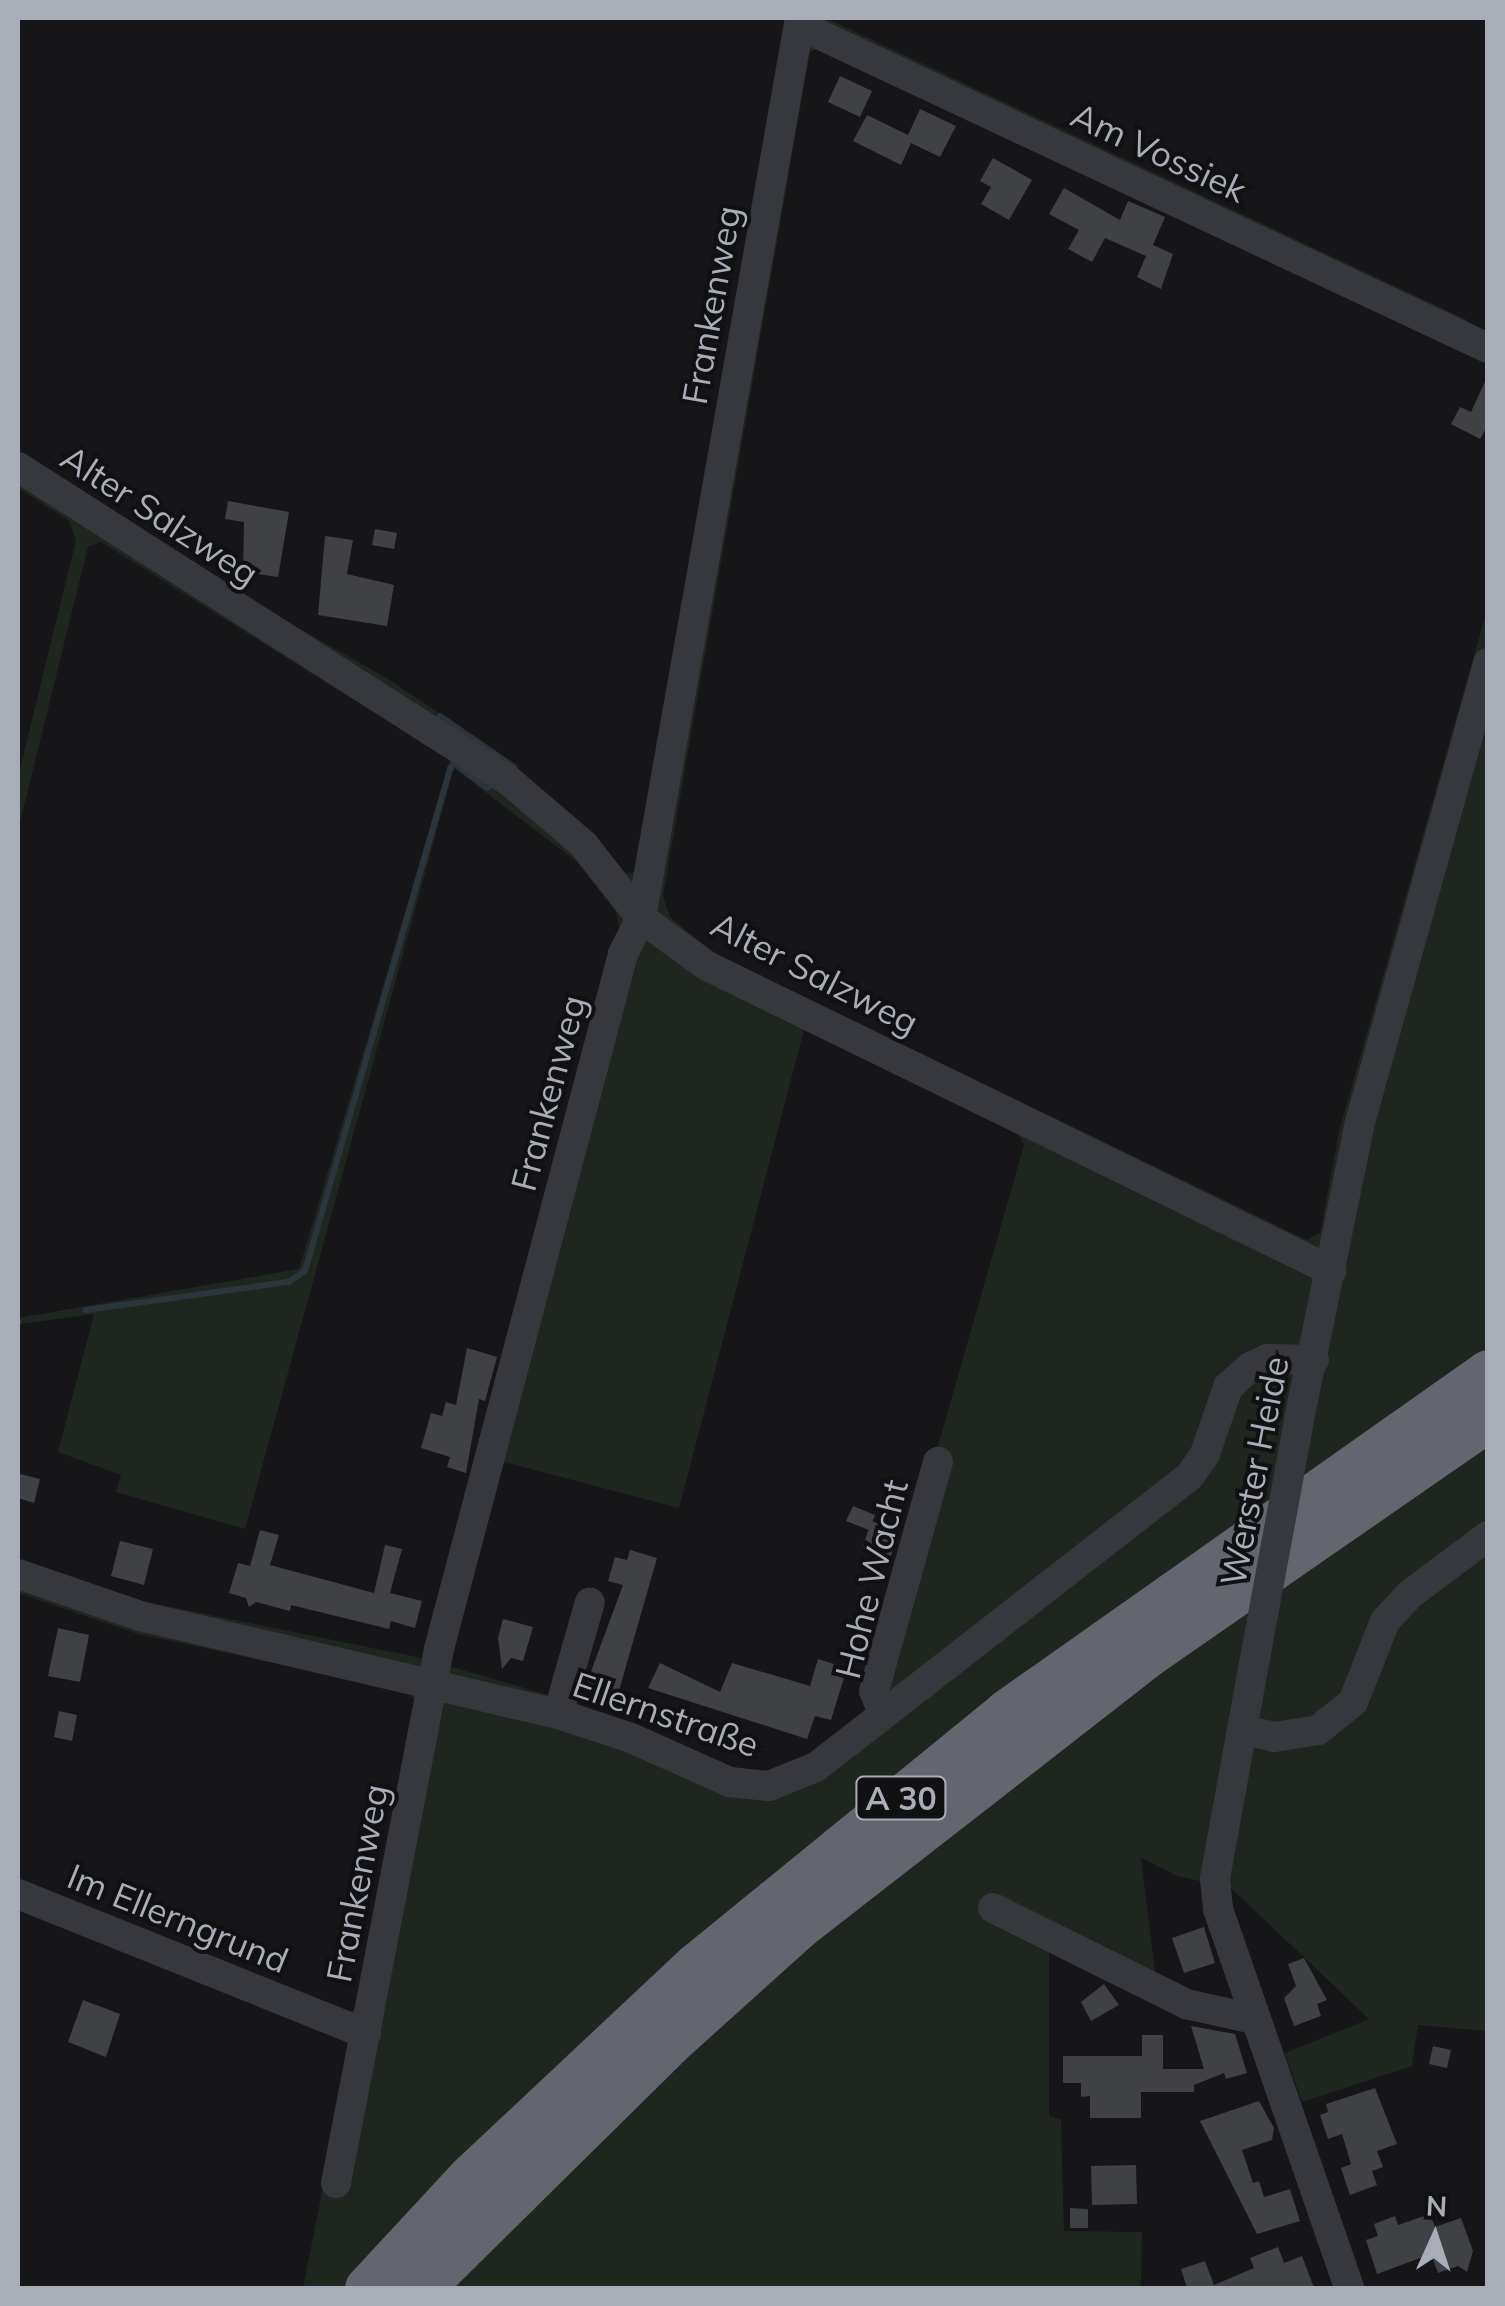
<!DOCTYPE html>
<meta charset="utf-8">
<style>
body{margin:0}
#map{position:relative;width:1505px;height:2306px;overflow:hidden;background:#161618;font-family:Mulish,sans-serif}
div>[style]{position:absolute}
.green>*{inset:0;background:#1e261f}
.stream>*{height:6px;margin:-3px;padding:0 3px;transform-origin:3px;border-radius:3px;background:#2c353c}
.building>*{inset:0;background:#404145}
.minor>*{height:30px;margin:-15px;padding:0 15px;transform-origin:15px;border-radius:15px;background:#37383d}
.highway>*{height:45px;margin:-22.5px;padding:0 22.5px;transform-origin:22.5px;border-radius:22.5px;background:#63666e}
.minor-bridge>*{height:30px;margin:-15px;padding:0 15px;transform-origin:15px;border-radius:15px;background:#37383d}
span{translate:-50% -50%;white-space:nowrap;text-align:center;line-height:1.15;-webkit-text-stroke:8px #111113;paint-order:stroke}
.shield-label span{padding:2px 8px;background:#111113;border:2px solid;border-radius:8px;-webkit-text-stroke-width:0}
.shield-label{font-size:32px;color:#a8adb8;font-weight:700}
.street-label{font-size:35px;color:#a8adb8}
.frame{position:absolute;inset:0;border:20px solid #a8adb8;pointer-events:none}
.north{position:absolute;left:1385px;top:2186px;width:100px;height:100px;-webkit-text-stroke:8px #111113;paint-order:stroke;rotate:3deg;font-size:28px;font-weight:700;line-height:40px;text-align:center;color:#a8adb8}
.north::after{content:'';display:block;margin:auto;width:35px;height:45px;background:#a8adb8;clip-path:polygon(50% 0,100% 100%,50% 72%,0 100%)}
</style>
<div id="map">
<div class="green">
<i style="clip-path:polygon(787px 18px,826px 18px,1467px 320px,1457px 342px,823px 46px,810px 52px,663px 896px,670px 917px,714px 953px,1307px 1240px,1320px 1233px,1340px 1127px,1487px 610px,1487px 2031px,1418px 2025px,1412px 2066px,1302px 2102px,1285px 2053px,1369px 2019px,1231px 1888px,1177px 1876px,1141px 1858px,1158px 1996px,1049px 1951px,1049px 2116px,1061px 2120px,1064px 2231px,1142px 2232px,1141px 2288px,303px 2288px,351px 2047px,341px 2033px,345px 2014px,359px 2007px,418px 1706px,409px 1692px,138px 1634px,18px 1593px,18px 1560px,146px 1602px,417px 1657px,566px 1700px,621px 1719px,723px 1795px,887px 1724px,881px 1645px,1024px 1145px,1016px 1127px,805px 1026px,679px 1508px,500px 1461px,620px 933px,616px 912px,577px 862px,454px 768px,245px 1529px,116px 1492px,121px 1475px,58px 1452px,94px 1314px,21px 1324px,18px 1335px,18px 1318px,299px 1269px,450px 760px,101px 542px,88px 547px,18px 830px,18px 777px,76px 540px,69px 521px,18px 488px,18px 454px,206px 575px,388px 679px,510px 761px,626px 874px,638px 871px)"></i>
</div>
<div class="stream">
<i style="left:440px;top:716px;width:90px;rotate:34.6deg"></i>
<i style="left:86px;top:1310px;width:205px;rotate:-7.9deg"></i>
<i style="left:289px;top:1282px;width:19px;rotate:-35deg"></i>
<i style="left:305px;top:1271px;width:523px;rotate:-73.89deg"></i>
<i style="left:450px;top:769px;width:7px;rotate:-56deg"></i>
<i style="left:454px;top:763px;width:41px;rotate:37.1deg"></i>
<i style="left:487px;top:788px;width:6px;rotate:-31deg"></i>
<i style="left:18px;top:1323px;width:2px;rotate:-90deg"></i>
</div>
<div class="building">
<i style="clip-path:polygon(840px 76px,872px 91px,860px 117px,828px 102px)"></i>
<i style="clip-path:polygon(920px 109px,956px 126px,940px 157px,911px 143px,901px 165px,853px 141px,867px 115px,908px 135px)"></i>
<i style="clip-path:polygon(993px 158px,1032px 180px,1009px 220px,981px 204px,991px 187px,980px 181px)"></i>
<i style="clip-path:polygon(1064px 188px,1120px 220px,1128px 201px,1165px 217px,1153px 245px,1173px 254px,1161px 289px,1137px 277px,1146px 256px,1105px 238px,1092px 262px,1068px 249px,1079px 230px,1049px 214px)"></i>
<i style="clip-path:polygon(1488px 375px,1488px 425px,1480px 439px,1451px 424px,1460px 407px,1471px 412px)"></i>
<i style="clip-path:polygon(228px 501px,289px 512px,278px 577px,243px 572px,244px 522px,225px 519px)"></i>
<i style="clip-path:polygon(375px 529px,397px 533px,394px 549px,372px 545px)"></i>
<i style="clip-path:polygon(325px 536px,353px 540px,347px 574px,394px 585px,387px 626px,318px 615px)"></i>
<i style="clip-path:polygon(467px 1348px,497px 1357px,485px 1401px,479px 1399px,466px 1473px,447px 1467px,450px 1457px,421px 1448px,431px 1413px,442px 1416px,446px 1402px,456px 1405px)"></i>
<i style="clip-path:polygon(20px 1474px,40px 1479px,34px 1503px,18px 1498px)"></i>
<i style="clip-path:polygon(853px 1506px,875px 1515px,869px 1530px,846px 1521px)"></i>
<i style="clip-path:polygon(872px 1521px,899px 1532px,890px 1558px,862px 1547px)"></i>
<i style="clip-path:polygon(260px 1530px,279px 1535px,270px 1565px,374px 1593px,385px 1545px,402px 1549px,390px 1593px,422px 1601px,415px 1628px,391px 1621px,389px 1629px,291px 1605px,290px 1611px,256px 1602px,249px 1607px,246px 1598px,229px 1593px,238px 1563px,250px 1566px)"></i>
<i style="clip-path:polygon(120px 1541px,153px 1549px,144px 1585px,111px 1576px)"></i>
<i style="clip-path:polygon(630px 1550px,657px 1558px,618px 1694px,586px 1685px,623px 1585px,608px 1581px,615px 1557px,627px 1560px)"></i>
<i style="clip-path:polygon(503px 1619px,533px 1627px,523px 1661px,511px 1658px,502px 1669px,498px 1638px)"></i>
<i style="clip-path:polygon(58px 1628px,89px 1635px,80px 1682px,48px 1676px)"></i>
<i style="clip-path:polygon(818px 1659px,847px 1668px,831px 1720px,815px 1716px,807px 1739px,648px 1688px,660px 1663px,720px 1692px,732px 1663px,810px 1686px)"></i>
<i style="clip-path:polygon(59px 1711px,77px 1715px,72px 1741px,54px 1737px)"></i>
<i style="clip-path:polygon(1204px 1927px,1215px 1963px,1184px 1973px,1172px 1938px)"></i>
<i style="clip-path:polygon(1304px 1958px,1327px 2000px,1317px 2004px,1321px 2016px,1294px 2026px,1284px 1998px,1296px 1986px,1288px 1964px)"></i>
<i style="clip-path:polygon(1104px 1984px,1119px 2005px,1091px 2021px,1081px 2002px)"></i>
<i style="clip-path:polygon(83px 2000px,120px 2014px,106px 2057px,68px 2042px)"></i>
<i style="clip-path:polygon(1191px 2026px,1235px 2034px,1247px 2073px,1226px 2079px,1224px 2073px,1194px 2085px,1194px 2092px,1141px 2092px,1141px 2118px,1090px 2118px,1090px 2096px,1081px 2097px,1081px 2083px,1063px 2083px,1063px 2056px,1142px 2056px,1142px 2035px,1163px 2035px,1163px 2069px,1204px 2069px)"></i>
<i style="clip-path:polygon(1433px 2046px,1451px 2050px,1447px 2068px,1429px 2064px)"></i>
<i style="clip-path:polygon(1375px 2088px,1397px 2144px,1377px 2151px,1383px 2167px,1372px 2171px,1377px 2185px,1350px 2195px,1341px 2168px,1351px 2164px,1342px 2134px,1328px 2139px,1320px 2115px,1328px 2112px,1326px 2104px)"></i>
<i style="clip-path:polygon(1259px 2101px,1274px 2128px,1272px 2140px,1242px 2150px,1253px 2183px,1259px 2181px,1264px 2197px,1290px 2189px,1300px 2221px,1257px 2234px,1200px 2121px)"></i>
<i style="clip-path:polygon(1136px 2165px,1137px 2204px,1092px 2205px,1091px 2166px)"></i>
<i style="clip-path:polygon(1070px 2208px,1088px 2209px,1088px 2228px,1070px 2228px)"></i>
<i style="clip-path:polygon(1430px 2214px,1435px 2227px,1461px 2218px,1473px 2251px,1467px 2272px,1458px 2266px,1438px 2273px,1431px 2254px,1377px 2274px,1366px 2240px,1378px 2236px,1374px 2224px,1395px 2216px,1398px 2225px)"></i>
<i style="clip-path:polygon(1278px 2247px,1284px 2263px,1302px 2256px,1314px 2288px,1187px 2288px,1181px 2269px,1205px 2261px,1214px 2285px,1254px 2268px,1250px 2258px)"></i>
</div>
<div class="minor">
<i style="left:799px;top:25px;width:761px;rotate:25.12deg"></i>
<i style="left:18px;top:467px;width:581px;rotate:32.57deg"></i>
<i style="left:508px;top:780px;width:100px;rotate:40.5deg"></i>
<i style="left:584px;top:845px;width:93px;rotate:52deg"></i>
<i style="left:641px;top:918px;width:82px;rotate:36deg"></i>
<i style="left:707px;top:966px;width:695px;rotate:26.01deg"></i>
<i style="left:1303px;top:1400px;width:280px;rotate:-78.4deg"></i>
<i style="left:1359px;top:1126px;width:481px;rotate:-74.4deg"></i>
<i style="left:18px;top:1574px;width:129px;rotate:19deg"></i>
<i style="left:140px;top:1616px;width:429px;rotate:13.2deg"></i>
<i style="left:558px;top:1714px;width:77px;rotate:18.2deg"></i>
<i style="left:631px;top:1738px;width:108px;rotate:24deg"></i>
<i style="left:730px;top:1782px;width:39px;rotate:6deg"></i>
<i style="left:769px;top:1786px;width:51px;rotate:-22deg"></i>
<i style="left:816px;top:1767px;width:472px;rotate:-37.9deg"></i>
<i style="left:1189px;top:1477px;width:28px;rotate:-55deg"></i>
<i style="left:1205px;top:1454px;width:71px;rotate:-71.1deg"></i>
<i style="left:1228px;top:1387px;width:30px;rotate:-42deg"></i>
<i style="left:1250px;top:1367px;width:19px;rotate:-25deg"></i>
<i style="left:1267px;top:1359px;width:47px;rotate:1.2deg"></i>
<i style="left:1253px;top:1669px;width:213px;rotate:100.3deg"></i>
<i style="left:1215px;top:1879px;width:30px;rotate:84deg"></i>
<i style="left:1218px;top:1909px;width:401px;rotate:70.9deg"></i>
<i style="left:883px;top:1713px;width:24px;rotate:-112deg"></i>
<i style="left:874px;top:1691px;width:238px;rotate:-74.4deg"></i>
<i style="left:558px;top:1714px;width:116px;rotate:-74.1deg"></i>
<i style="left:1244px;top:1730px;width:31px;rotate:13deg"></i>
<i style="left:1274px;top:1737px;width:45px;rotate:-9deg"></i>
<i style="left:1318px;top:1730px;width:45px;rotate:-38.7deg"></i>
<i style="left:1353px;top:1702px;width:87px;rotate:-68.4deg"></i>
<i style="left:1385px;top:1621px;width:35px;rotate:-47deg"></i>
<i style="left:1409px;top:1595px;width:99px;rotate:-36.8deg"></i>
<i style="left:18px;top:1894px;width:375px;rotate:21.9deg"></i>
<i style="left:993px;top:1908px;width:216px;rotate:26.4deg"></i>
<i style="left:1186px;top:2004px;width:70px;rotate:12.4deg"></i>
<i style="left:336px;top:2183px;width:544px;rotate:-79.08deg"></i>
<i style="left:439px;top:1649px;width:719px;rotate:-75.17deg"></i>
<i style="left:623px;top:954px;width:40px;rotate:-63.4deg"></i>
<i style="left:641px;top:918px;width:914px;rotate:-79.98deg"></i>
</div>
<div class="highway">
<i style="left:367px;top:2288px;width:150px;rotate:-47.2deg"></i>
<i style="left:469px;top:2178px;width:310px;rotate:-43.2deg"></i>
<i style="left:695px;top:1966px;width:402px;rotate:-39.2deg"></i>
<i style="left:1006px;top:1712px;width:590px;rotate:-35.2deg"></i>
<i style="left:421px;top:2288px;width:347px;rotate:-44.6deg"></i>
<i style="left:668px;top:2044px;width:176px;rotate:-42deg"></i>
<i style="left:799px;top:1926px;width:437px;rotate:-37.9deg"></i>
<i style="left:1144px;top:1657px;width:418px;rotate:-34.7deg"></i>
</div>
<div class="minor-bridge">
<i style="left:1253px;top:1669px;width:274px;rotate:-79.5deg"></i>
</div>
<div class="shield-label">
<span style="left:901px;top:1798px">A 30</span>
</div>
<div class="street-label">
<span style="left:1159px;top:152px;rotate:25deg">Am Vossiek</span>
<span style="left:711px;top:305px;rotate:-80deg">Frankenweg</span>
<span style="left:160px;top:515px;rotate:33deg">Alter Salzweg</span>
<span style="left:815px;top:973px;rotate:27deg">Alter Salzweg</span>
<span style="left:548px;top:1093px;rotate:-75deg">Frankenweg</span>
<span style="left:1254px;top:1471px;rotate:-79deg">Werster Heide</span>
<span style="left:871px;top:1579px;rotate:-76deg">Hohe Wacht</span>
<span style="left:666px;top:1714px;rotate:19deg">Ellernstraße</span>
<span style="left:357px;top:1883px;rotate:-79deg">Frankenweg</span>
<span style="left:178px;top:1918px;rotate:22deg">Im Ellerngrund</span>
</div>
<div class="frame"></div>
<div class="north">N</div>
</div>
